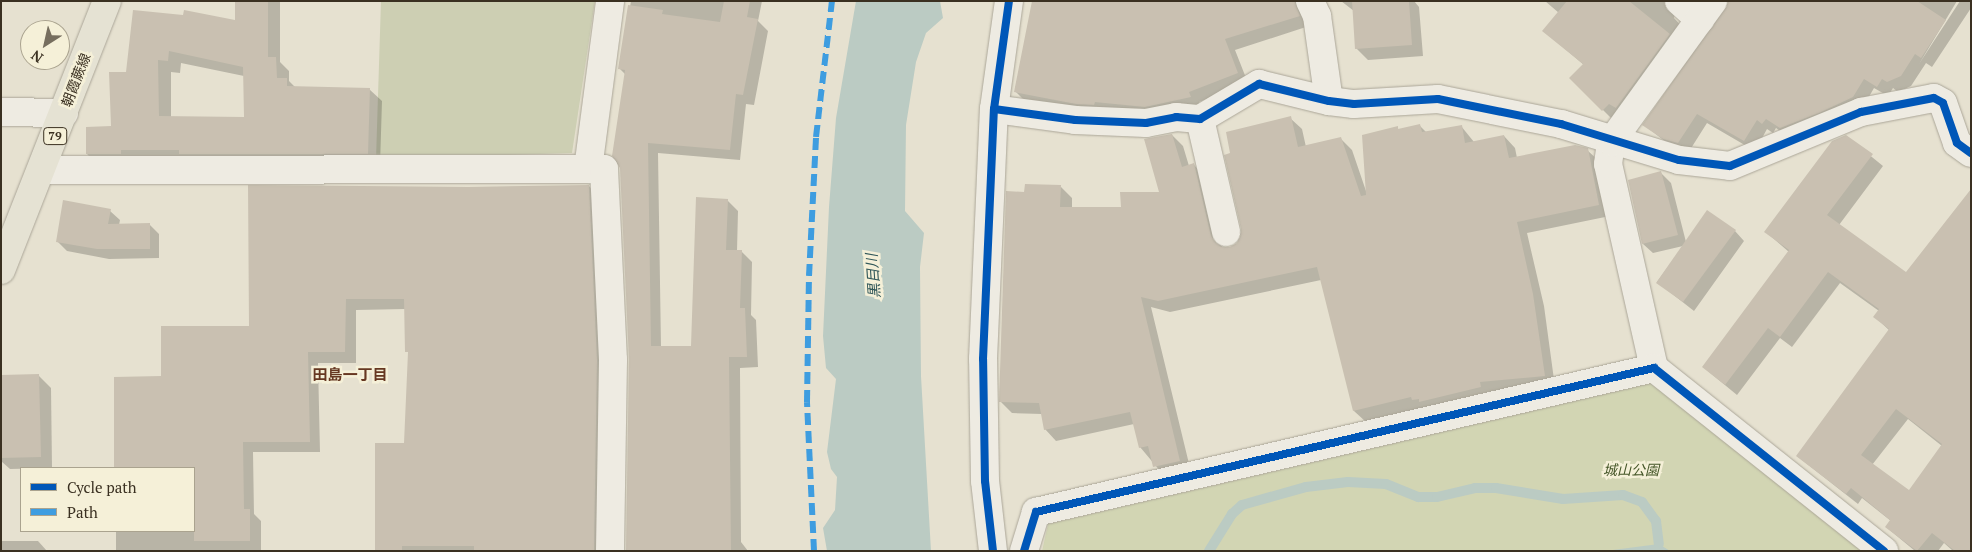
<!DOCTYPE html>
<meta charset="utf-8">
<style>
body{margin:0}
#map{position:relative;width:1972px;height:552px;overflow:hidden;background:#e6e1d0;font-family:"PT Serif","Noto Sans JP",serif}
div>[style]{position:absolute}
.green>*{inset:0;background:#d2d5b3}
.cemetery>*{inset:0;background:#cdcfb3}
.water>*{inset:0;background:#bbcbc3}
.shadow>*{inset:0;background:#0003}
.stream>*{height:10px;margin:-5px;padding:0 5px;transform-origin:5px;border-radius:5px;background:#bbcbc3}
.building>*{inset:0;background:#c9c0b1}
.roads{filter:drop-shadow(0 0 1px #aba698) drop-shadow(0 0 1px #aba698)}
.minor>*{height:28px;margin:-14px;padding:0 14px;transform-origin:14px;border-radius:14px;background:#eeebe2}
.primary>*{height:28px;margin:-14px;padding:0 14px;transform-origin:14px;border-radius:14px;background:#e5e2d3}
.quiet>*{height:6px;margin-top:-3px;transform-origin:0;background:repeating-linear-gradient(90deg,#3e9de0 0 12px,transparent 0 18px)}
.cycleway>*{height:8px;margin:-4px;padding:0 4px;transform-origin:4px;border-radius:4px;background:#0057b8}
span{translate:-50% -50%;white-space:nowrap;text-align:center;line-height:1.15;-webkit-text-stroke:5px #f5f0d8;paint-order:stroke}
.shield-label span{padding:1px 4px;background:#f5f0d8;border:1px solid;border-radius:4px;-webkit-text-stroke-width:0}
.shield-label{font-size:12px;color:#3a3021;font-weight:700}
.street-label{font-size:14px;color:#3a3021}
.park-label{font-size:14px;color:#455628;font-style:italic}
.water-label{font-size:15px;color:#305759;font-style:italic}
.neighbourhood-label{font-size:15px;color:#663721;font-weight:700}
.frame{position:absolute;inset:0;border:2px solid #3a3021;pointer-events:none}
.legend{position:absolute;left:20px;top:467px;width:175px;height:65px;box-sizing:border-box;background:#f5f0d8;border:1px solid #aaa38f;margin:0;padding:6px 9px;list-style:none;font-size:15px;color:#3a3021}
.legend li{display:flex;align-items:center;gap:10px;height:25px}
.legend b{width:25px;border:1px solid #aaa38f}
.north{position:absolute;left:20px;top:20px;width:50px;height:50px;box-sizing:border-box;background:#f5f0d8;border:1px solid #aaa38f;border-radius:50%;rotate:215deg;font-size:14px;font-weight:700;line-height:20px;text-align:center;color:#3a3021}
.north::after{content:'';display:block;margin:auto;width:18px;height:22px;background:#766e5e;clip-path:polygon(50% 0,100% 100%,50% 72%,0 100%)}
</style>
<div id="map">
<div class="green">
<i style="clip-path:polygon(1656px 382px,1868px 551px,1042px 551px,1048px 524px)"></i>
</div>
<div class="cemetery">
<i style="clip-path:polygon(381px 1px,595px 1px,572px 153px,376px 159px)"></i>
</div>
<div class="water">
<i style="clip-path:polygon(856px 1px,940px 1px,943px 18px,926px 33px,916px 62px,906px 125px,905px 211px,924px 233px,920px 267px,921px 376px,931px 551px,827px 551px,823px 528px,835px 510px,837px 477px,831px 469px,827px 452px,836px 379px,826px 368px,823px 336px,829px 207px,836px 118px)"></i>
<i style="clip-path:polygon(1659px 544px,1670px 551px,1605px 551px)"></i>
</div>
<div class="shadow">
<i style="clip-path:polygon(evenodd,236px 1px,280px 1px,280px 62px,289px 71px,289px 81px,295px 87px,369px 89px,382px 101px,380px 166px,100px 167px,87px 154px,112px 128px,127px 73px,134px 11px,236px 22px,236px 1px,181px 63px,244px 76px,245px 119px,171px 117px,171px 72px,180px 73px,181px 63px)"></i>
<i style="clip-path:polygon(631px 1px,762px 1px,758px 21px,768px 31px,754px 105px,746px 104px,740px 160px,658px 153px,661px 347px,692px 347px,727px 200px,738px 211px,737px 251px,741px 251px,752px 262px,751px 315px,756px 320px,758px 367px,740px 368px,741px 542px,748px 551px,627px 551px,630px 359px,626px 75px,620px 69px)"></i>
<i style="clip-path:polygon(1033px 1px,1301px 1px,1309px 26px,1235px 50px,1248px 83px,1199px 102px,1201px 108px,1156px 117px,1026px 102px,1015px 91px)"></i>
<i style="clip-path:polygon(1341px 1px,1414px 1px,1419px 7px,1423px 56px,1368px 60px,1356px 48px,1354px 11px)"></i>
<i style="clip-path:polygon(1545px 1px,1677px 1px,1674px 18px,1688px 33px,1613px 120px,1571px 78px,1584px 65px,1544px 31px,1559px 13px)"></i>
<i style="clip-path:polygon(1728px 1px,1957px 1px,1919px 64px,1960px 1px,1971px 1px,1971px 8px,1932px 67px,1926px 63px,1911px 86px,1898px 92px,1893px 88px,1888px 96px,1874px 88px,1863px 107px,1791px 138px,1776px 128px,1773px 133px,1767px 129px,1755px 151px,1707px 123px,1688px 153px,1675px 149px,1644px 125px,1727px 11px)"></i>
<i style="clip-path:polygon(1290px 118px,1302px 129px,1306px 147px,1341px 139px,1352px 150px,1366px 191px,1397px 128px,1400px 130px,1419px 125px,1427px 133px,1461px 126px,1474px 142px,1504px 136px,1515px 148px,1517px 158px,1587px 150px,1599px 161px,1610px 216px,1527px 233px,1544px 306px,1555px 387px,1366px 422px,1354px 411px,1321px 280px,1170px 312px,1151px 307px,1191px 472px,1166px 478px,1140px 447px,1134px 424px,1056px 441px,1045px 429px,1042px 414px,1012px 413px,1001px 402px,1025px 193px,1061px 187px,1072px 198px,1072px 209px,1122px 208px,1161px 193px,1172px 135px,1183px 146px,1189px 166px,1194px 165px,1205px 176px,1221px 246px,1229px 249px,1238px 244px)"></i>
<i style="clip-path:polygon(evenodd,1846px 136px,1883px 166px,1839px 225px,1907px 274px,1971px 551px,1953px 551px,1944px 543px,1938px 551px,1915px 551px,1886px 527px,1891px 521px,1862px 498px,1858px 504px,1797px 456px,1890px 331px,1875px 317px,1879px 311px,1840px 283px,1792px 347px,1780px 338px,1737px 395px,1703px 367px,1789px 252px,1766px 232px,1846px 136px,1908px 419px,1942px 446px,1909px 492px,1872px 465px,1908px 419px)"></i>
<i style="clip-path:polygon(1661px 173px,1671px 183px,1686px 242px,1735px 231px,1744px 241px,1694px 311px,1657px 282px,1683px 246px,1653px 253px,1643px 244px)"></i>
<i style="clip-path:polygon(589px 186px,599px 197px,605px 551px,378px 551px,405px 444px,409px 354px,406px 309px,356px 310px,356px 363px,318px 363px,320px 452px,253px 452px,254px 514px,261px 521px,261px 551px,116px 551px,116px 531px,194px 531px,194px 468px,115px 468px,115px 378px,162px 377px,251px 327px,468px 189px)"></i>
<i style="clip-path:polygon(110px 211px,120px 220px,119px 225px,149px 224px,159px 234px,159px 258px,109px 259px,67px 251px,57px 241px)"></i>
<i style="clip-path:polygon(1px 376px,39px 376px,51px 388px,52px 468px,10px 469px,1px 461px)"></i>
<i style="clip-path:polygon(1px 541px,38px 541px,47px 551px,1px 551px)"></i>
</div>
<div class="stream">
<i style="left:1209px;top:551px;width:44px;rotate:-58.1deg"></i>
<i style="left:1232px;top:514px;width:13px;rotate:-42deg"></i>
<i style="left:1242px;top:505px;width:66px;rotate:-15.7deg"></i>
<i style="left:1306px;top:487px;width:42px;rotate:-6.8deg"></i>
<i style="left:1348px;top:482px;width:38px;rotate:3deg"></i>
<i style="left:1386px;top:484px;width:35px;rotate:22deg"></i>
<i style="left:1418px;top:497px;width:19px"></i>
<i style="left:1437px;top:497px;width:39px;rotate:-13deg"></i>
<i style="left:1475px;top:488px;width:21px"></i>
<i style="left:1496px;top:488px;width:68px;rotate:9.3deg"></i>
<i style="left:1563px;top:499px;width:60px;rotate:-3.8deg"></i>
<i style="left:1623px;top:495px;width:20px;rotate:20deg"></i>
<i style="left:1642px;top:502px;width:24px;rotate:54deg"></i>
<i style="left:1656px;top:521px;width:23px;rotate:83deg"></i>
</div>
<div class="building">
<i style="clip-path:polygon(evenodd,235px 1px,268px 1px,268px 57px,276px 57px,277px 78px,287px 78px,287px 86px,370px 88px,368px 154px,179px 154px,179px 150px,121px 150px,121px 154px,86px 154px,86px 127px,111px 126px,109px 72px,126px 72px,133px 10px,183px 15px,184px 10px,235px 20px,235px 1px,169px 51px,243px 67px,244px 117px,159px 116px,158px 60px,168px 61px,169px 51px)"></i>
<i style="clip-path:polygon(724px 1px,750px 1px,747px 17px,758px 19px,743px 95px,736px 94px,730px 150px,648px 143px,651px 346px,691px 346px,696px 197px,728px 199px,726px 250px,742px 250px,740px 308px,745px 308px,747px 357px,729px 357px,731px 551px,626px 551px,629px 359px,620px 168px,612px 156px,625px 70px,618px 69px,628px 5px,663px 10px,662px 14px,720px 22px)"></i>
<i style="clip-path:polygon(1032px 1px,1295px 1px,1300px 16px,1225px 39px,1238px 73px,1189px 92px,1191px 97px,1145px 107px,1095px 102px,1094px 105px,1076px 104px,1014px 92px)"></i>
<i style="clip-path:polygon(1352px 1px,1409px 1px,1412px 45px,1355px 49px)"></i>
<i style="clip-path:polygon(1567px 1px,1629px 1px,1670px 34px,1616px 108px,1609px 104px,1602px 111px,1569px 78px,1583px 64px,1542px 31px)"></i>
<i style="clip-path:polygon(1729px 1px,1917px 1px,1946px 20px,1921px 58px,1915px 54px,1901px 76px,1887px 82px,1882px 79px,1877px 87px,1864px 79px,1853px 97px,1819px 113px,1780px 128px,1766px 119px,1762px 124px,1757px 120px,1744px 141px,1697px 114px,1678px 143px,1663px 139px,1642px 125px)"></i>
<i style="clip-path:polygon(1291px 116px,1298px 147px,1341px 137px,1361px 196px,1366px 195px,1362px 135px,1398px 126px,1398px 129px,1420px 124px,1422px 132px,1462px 125px,1465px 143px,1504px 135px,1509px 158px,1575px 145px,1588px 148px,1599px 205px,1517px 222px,1533px 294px,1545px 376px,1480px 382px,1481px 387px,1419px 402px,1419px 399px,1412px 400px,1411px 397px,1353px 411px,1317px 267px,1158px 301px,1141px 297px,1180px 461px,1153px 467px,1148px 446px,1139px 448px,1130px 412px,1044px 430px,1039px 403px,999px 402px,1006px 191px,1024px 192px,1025px 184px,1061px 185px,1060px 207px,1121px 207px,1120px 192px,1159px 192px,1144px 139px,1172px 134px,1182px 167px,1194px 163px,1211px 236px,1221px 247px,1230px 247px,1237px 243px,1241px 229px,1224px 155px,1230px 153px,1226px 132px)"></i>
<i style="clip-path:polygon(evenodd,1846px 135px,1873px 154px,1827px 215px,1906px 272px,1971px 189px,1971px 551px,1955px 551px,1932px 533px,1917px 551px,1885px 527px,1890px 520px,1851px 488px,1846px 494px,1796px 456px,1889px 329px,1873px 317px,1879px 309px,1828px 272px,1780px 337px,1768px 328px,1725px 385px,1702px 367px,1789px 250px,1764px 232px,1832px 141px,1846px 135px,1896px 409px,1942px 444px,1909px 490px,1861px 455px,1896px 409px)"></i>
<i style="clip-path:polygon(1661px 171px,1678px 235px,1642px 244px,1628px 180px)"></i>
<i style="clip-path:polygon(248px 185px,468px 187px,589px 185px,597px 360px,594px 551px,474px 551px,474px 546px,402px 546px,402px 551px,375px 551px,375px 443px,404px 443px,408px 352px,405px 352px,404px 299px,346px 299px,345px 352px,308px 352px,310px 442px,243px 442px,244px 509px,250px 509px,250px 541px,194px 541px,194px 468px,114px 468px,114px 377px,161px 376px,161px 326px,249px 326px)"></i>
<i style="clip-path:polygon(63px 200px,111px 209px,108px 224px,150px 223px,150px 249px,97px 249px,56px 242px)"></i>
<i style="clip-path:polygon(1707px 210px,1736px 230px,1683px 302px,1656px 283px)"></i>
<i style="clip-path:polygon(39px 374px,41px 457px,1px 458px,1px 375px)"></i>
</div>
<div class="roads">
<div class="minor">
<i style="left:1310px;top:1px;width:17px;rotate:65deg"></i>
<i style="left:1317px;top:16px;width:86px;rotate:82deg"></i>
<i style="left:1679px;top:1px;width:28px;rotate:42deg"></i>
<i style="left:994px;top:109px;width:82px;rotate:7.7deg"></i>
<i style="left:1075px;top:120px;width:71px;rotate:2.4deg"></i>
<i style="left:1146px;top:123px;width:31px;rotate:-11deg"></i>
<i style="left:1176px;top:117px;width:24px;rotate:5deg"></i>
<i style="left:1200px;top:119px;width:69px;rotate:-30.7deg"></i>
<i style="left:1259px;top:84px;width:72px;rotate:13.7deg"></i>
<i style="left:1329px;top:101px;width:25px;rotate:7deg"></i>
<i style="left:1354px;top:104px;width:84px;rotate:-3.4deg"></i>
<i style="left:1438px;top:99px;width:126px;rotate:11.5deg"></i>
<i style="left:1561px;top:124px;width:123px;rotate:17deg"></i>
<i style="left:1679px;top:160px;width:51px;rotate:6.7deg"></i>
<i style="left:1730px;top:166px;width:142px;rotate:-22.4deg"></i>
<i style="left:1861px;top:112px;width:74px;rotate:-10.9deg"></i>
<i style="left:1934px;top:98px;width:10px;rotate:29deg"></i>
<i style="left:1943px;top:103px;width:42px;rotate:70.7deg"></i>
<i style="left:1957px;top:143px;width:17px;rotate:36deg"></i>
<i style="left:1px;top:112px;width:63px;rotate:0.9deg"></i>
<i style="left:1200px;top:119px;width:116px;rotate:77deg"></i>
<i style="left:588px;top:169px;width:169px;rotate:-82.5deg"></i>
<i style="left:42px;top:170px;width:562px;rotate:-0.1deg"></i>
<i style="left:604px;top:169px;width:191px;rotate:87.3deg"></i>
<i style="left:613px;top:360px;width:191px;rotate:90.9deg"></i>
<i style="left:1654px;top:368px;width:209px;rotate:-102.7deg"></i>
<i style="left:1608px;top:164px;width:22px;rotate:-82deg"></i>
<i style="left:1611px;top:142px;width:174px;rotate:-54.1deg"></i>
<i style="left:993px;top:551px;width:70px;rotate:-96.5deg"></i>
<i style="left:985px;top:481px;width:122px;rotate:-90.9deg"></i>
<i style="left:983px;top:359px;width:250px;rotate:-87.5deg"></i>
<i style="left:994px;top:109px;width:109px;rotate:-82.1deg"></i>
<i style="left:1024px;top:551px;width:41px;rotate:-72.9deg"></i>
<i style="left:1036px;top:512px;width:635px;rotate:-13.12deg"></i>
<i style="left:1654px;top:368px;width:294px;rotate:38.5deg"></i>
</div>
<div class="primary">
<i style="left:1px;top:270px;width:289px;rotate:-68.5deg"></i>
</div>
</div>
<div class="quiet">
<i style="left:814px;top:551px;width:149px;rotate:-92.7deg"></i>
<i style="left:807px;top:402px;width:126px;rotate:-89.1deg"></i>
<i style="left:809px;top:276px;width:139px;rotate:-87.1deg"></i>
<i style="left:816px;top:137px;width:137px;rotate:-83.3deg"></i>
</div>
<div class="cycleway">
<i style="left:994px;top:109px;width:82px;rotate:7.7deg"></i>
<i style="left:1075px;top:120px;width:71px;rotate:2.4deg"></i>
<i style="left:1146px;top:123px;width:31px;rotate:-11deg"></i>
<i style="left:1176px;top:117px;width:24px;rotate:5deg"></i>
<i style="left:1200px;top:119px;width:69px;rotate:-30.7deg"></i>
<i style="left:1259px;top:84px;width:72px;rotate:13.7deg"></i>
<i style="left:1329px;top:101px;width:25px;rotate:7deg"></i>
<i style="left:1354px;top:104px;width:84px;rotate:-3.4deg"></i>
<i style="left:1438px;top:99px;width:126px;rotate:11.5deg"></i>
<i style="left:1561px;top:124px;width:123px;rotate:17deg"></i>
<i style="left:1679px;top:160px;width:51px;rotate:6.7deg"></i>
<i style="left:1730px;top:166px;width:142px;rotate:-22.4deg"></i>
<i style="left:1861px;top:112px;width:74px;rotate:-10.9deg"></i>
<i style="left:1934px;top:98px;width:10px;rotate:29deg"></i>
<i style="left:1943px;top:103px;width:42px;rotate:70.7deg"></i>
<i style="left:1957px;top:143px;width:17px;rotate:36deg"></i>
<i style="left:993px;top:551px;width:70px;rotate:-96.5deg"></i>
<i style="left:985px;top:481px;width:122px;rotate:-90.9deg"></i>
<i style="left:983px;top:359px;width:250px;rotate:-87.5deg"></i>
<i style="left:994px;top:109px;width:109px;rotate:-82.1deg"></i>
<i style="left:1024px;top:551px;width:41px;rotate:-72.9deg"></i>
<i style="left:1036px;top:512px;width:635px;rotate:-13.12deg"></i>
<i style="left:1654px;top:368px;width:294px;rotate:38.5deg"></i>
</div>
<div class="shield-label">
<span style="left:55px;top:136px">79</span>
</div>
<div class="street-label">
<span style="left:76px;top:80px;rotate:-69deg">朝霞蕨線</span>
</div>
<div class="park-label">
<span style="left:1631px;top:470px">城山公園</span>
</div>
<div class="water-label">
<span style="left:873px;top:276px;rotate:-94deg">黒目川</span>
</div>
<div class="neighbourhood-label">
<span style="left:350px;top:375px">田島一丁目</span>
</div>
<div class="frame"></div>
<ul class="legend">
<li><b style="height:6px;background:#0057b8"></b>Cycle path</li>
<li><b style="height:6px;background:#3e9de0"></b>Path</li>
</ul>
<div class="north">N</div>
</div>
